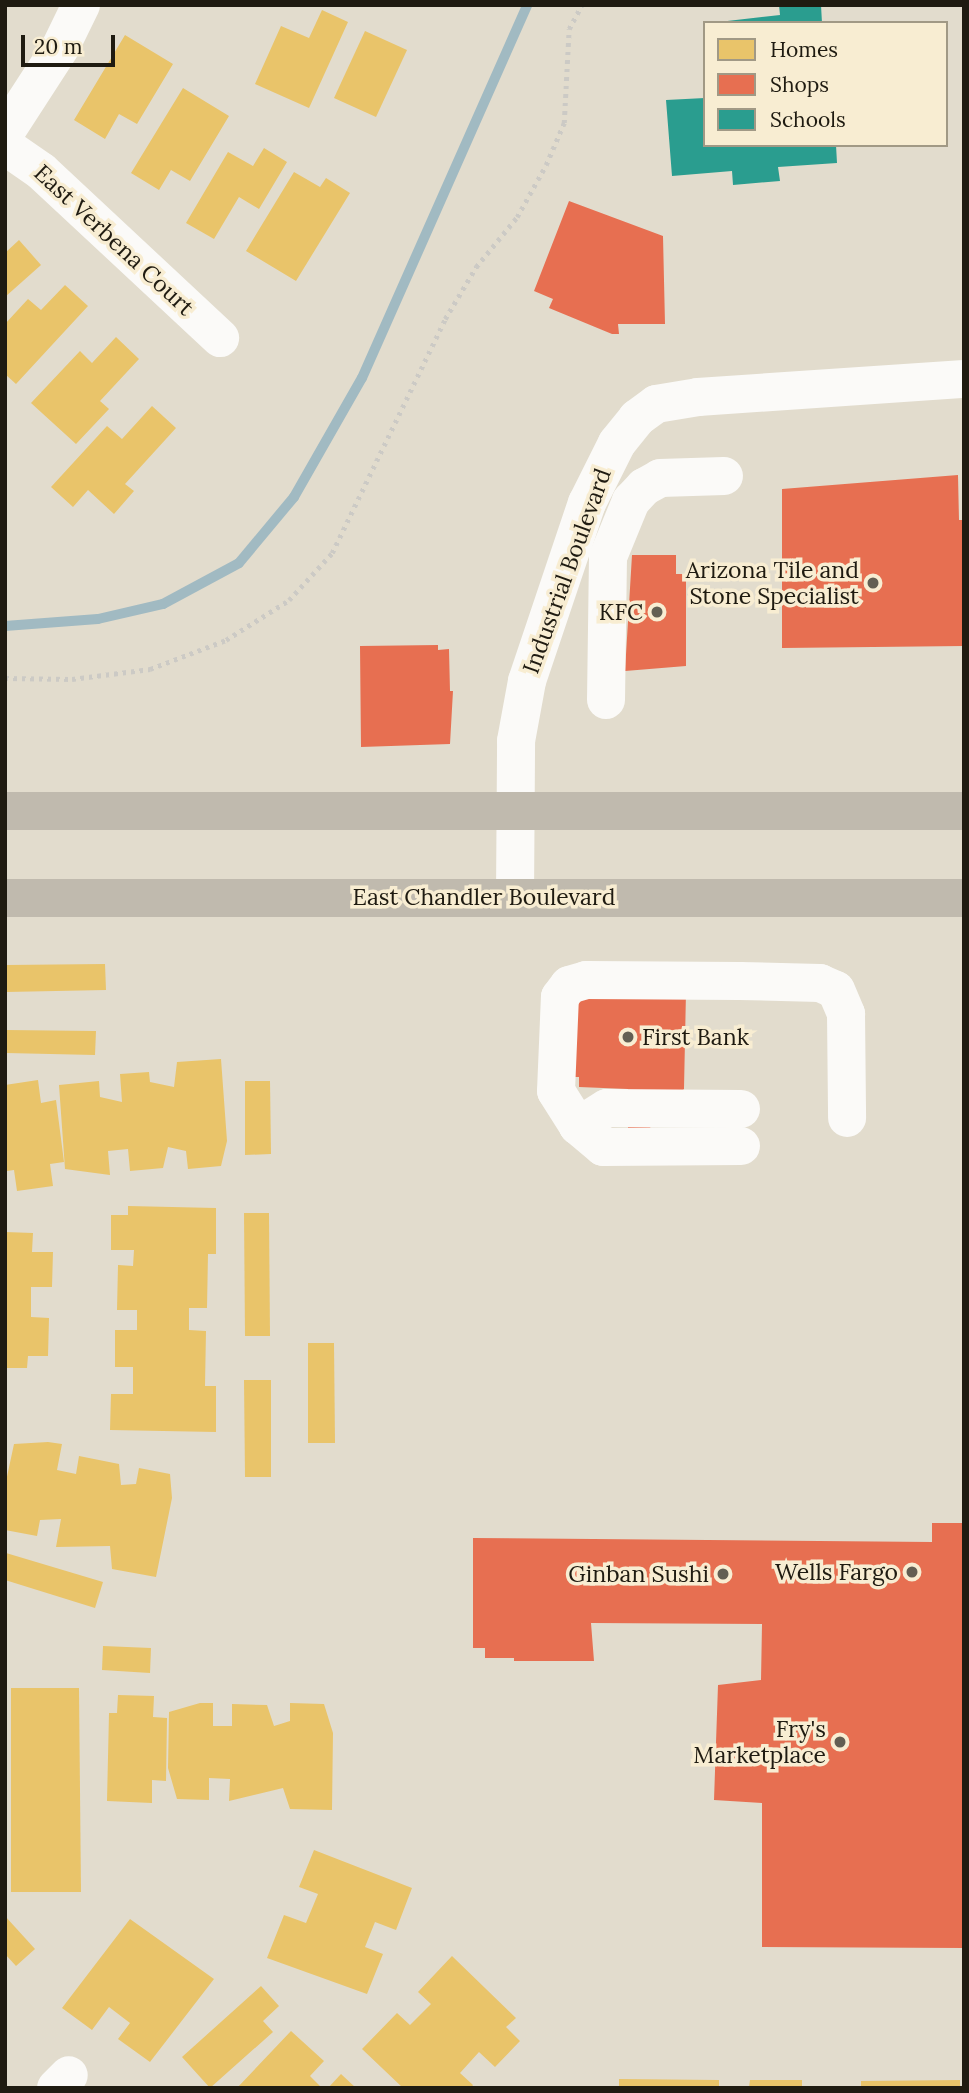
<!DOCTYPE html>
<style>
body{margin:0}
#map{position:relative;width:969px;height:2093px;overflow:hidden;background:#e2dccd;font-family:Lora,serif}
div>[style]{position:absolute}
.homes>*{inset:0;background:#e9c46a}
.shops>*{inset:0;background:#e76f51}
.schools>*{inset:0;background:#2a9d8f}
.stream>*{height:10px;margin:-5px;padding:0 5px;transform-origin:5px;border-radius:5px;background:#a1bac2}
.path>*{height:4.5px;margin-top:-2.25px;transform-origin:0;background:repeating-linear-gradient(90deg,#cccac5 0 3.5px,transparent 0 8.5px)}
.minor>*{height:38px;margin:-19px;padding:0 19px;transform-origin:19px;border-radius:19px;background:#fbfaf8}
.major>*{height:38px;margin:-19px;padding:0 19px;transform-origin:19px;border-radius:19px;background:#c0baae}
.dots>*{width:19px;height:19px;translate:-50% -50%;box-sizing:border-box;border:4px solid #f8edd2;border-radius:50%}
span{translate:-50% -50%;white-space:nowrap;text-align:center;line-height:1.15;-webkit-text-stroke:7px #f8edd2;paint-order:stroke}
.street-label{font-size:23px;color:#1f1b11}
.poi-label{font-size:23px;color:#1f1b11}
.right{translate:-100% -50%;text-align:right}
.left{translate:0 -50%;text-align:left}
.frame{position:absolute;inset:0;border:7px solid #1f1b11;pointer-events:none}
.legend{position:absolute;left:703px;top:21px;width:245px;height:126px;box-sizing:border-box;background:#f8edd2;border:2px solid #a19985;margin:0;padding:9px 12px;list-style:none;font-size:21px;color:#1f1b11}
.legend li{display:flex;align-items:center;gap:14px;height:35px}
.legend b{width:35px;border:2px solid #a19985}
.scale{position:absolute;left:21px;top:35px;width:94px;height:32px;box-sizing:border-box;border:4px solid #1f1b11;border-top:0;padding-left:9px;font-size:21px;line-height:24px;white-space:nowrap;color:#1f1b11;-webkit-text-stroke:5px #f8edd2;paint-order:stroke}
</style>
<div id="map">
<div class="homes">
<i style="clip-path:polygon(322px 10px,348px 22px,309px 108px,255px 84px,281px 26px,309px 38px)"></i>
<i style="clip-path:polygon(365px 31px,407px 50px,376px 117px,334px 98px)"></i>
<i style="clip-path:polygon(125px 35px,173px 64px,137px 124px,119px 114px,105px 139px,74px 120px)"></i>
<i style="clip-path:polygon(183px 88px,229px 116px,190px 181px,171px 170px,159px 190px,131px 173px)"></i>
<i style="clip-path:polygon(264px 148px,287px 162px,259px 209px,239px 197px,214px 239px,186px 223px,228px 152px,253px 166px)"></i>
<i style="clip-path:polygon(294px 172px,320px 187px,326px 178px,350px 193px,296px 281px,246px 251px)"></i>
<i style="clip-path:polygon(19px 240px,41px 265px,5px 297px,5px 253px)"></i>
<i style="clip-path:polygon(65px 285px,88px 306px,16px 384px,5px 374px,5px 324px,28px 299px,41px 310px)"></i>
<i style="clip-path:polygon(116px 337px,139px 359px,100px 401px,109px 409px,76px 444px,31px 403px,80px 351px,92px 363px)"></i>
<i style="clip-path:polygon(152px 406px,176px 428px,125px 484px,134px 491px,114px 514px,88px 490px,73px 507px,51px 487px,107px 426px,122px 439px)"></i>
<i style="clip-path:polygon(105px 964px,106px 990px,6px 992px,6px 965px)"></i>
<i style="clip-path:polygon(6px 1030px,96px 1031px,95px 1055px,6px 1053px)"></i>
<i style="clip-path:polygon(221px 1059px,227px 1141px,221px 1166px,188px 1169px,186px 1151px,168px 1147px,163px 1168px,130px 1171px,128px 1149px,108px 1151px,110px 1175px,65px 1169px,59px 1085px,99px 1081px,100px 1097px,122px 1102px,120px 1074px,149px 1072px,150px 1082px,174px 1087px,177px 1062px)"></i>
<i style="clip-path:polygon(38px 1080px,41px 1103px,56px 1100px,64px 1162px,50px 1164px,53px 1186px,17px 1191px,14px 1170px,7px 1171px,5px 1156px,5px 1085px)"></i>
<i style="clip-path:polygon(245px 1081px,270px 1081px,271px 1154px,245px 1155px)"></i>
<i style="clip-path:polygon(128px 1206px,216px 1208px,216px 1254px,208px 1254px,207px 1308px,189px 1308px,189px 1330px,206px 1331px,205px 1386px,216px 1386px,216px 1432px,110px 1430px,111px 1394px,133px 1394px,133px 1367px,115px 1367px,115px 1330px,137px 1330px,137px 1310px,117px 1310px,118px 1265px,133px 1266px,134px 1250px,111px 1250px,111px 1215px,128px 1215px)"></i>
<i style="clip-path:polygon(244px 1213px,269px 1213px,270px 1336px,245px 1336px)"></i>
<i style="clip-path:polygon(5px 1232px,33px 1233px,32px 1252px,53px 1252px,52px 1287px,31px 1287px,31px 1317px,49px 1318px,48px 1356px,28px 1356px,27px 1368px,5px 1368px)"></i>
<i style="clip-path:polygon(308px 1343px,334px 1343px,335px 1443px,308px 1443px)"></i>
<i style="clip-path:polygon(244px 1380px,271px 1380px,271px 1477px,245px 1477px)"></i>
<i style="clip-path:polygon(48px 1442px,62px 1444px,57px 1470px,76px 1474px,79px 1456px,119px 1464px,121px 1485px,136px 1484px,139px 1468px,170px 1474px,172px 1498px,156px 1577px,112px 1569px,110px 1546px,56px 1547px,61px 1519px,40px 1520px,37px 1536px,5px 1530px,5px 1486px,14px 1444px)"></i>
<i style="clip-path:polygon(6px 1553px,103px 1582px,95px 1608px,5px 1580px)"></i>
<i style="clip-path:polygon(103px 1646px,151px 1648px,150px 1673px,102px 1670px)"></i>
<i style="clip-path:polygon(11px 1688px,79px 1688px,81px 1892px,11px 1892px)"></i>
<i style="clip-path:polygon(118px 1695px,154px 1696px,153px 1717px,167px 1718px,166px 1781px,152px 1780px,152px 1803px,107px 1801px,109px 1713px,117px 1713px)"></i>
<i style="clip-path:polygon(200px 1703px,213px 1703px,213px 1726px,232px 1726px,232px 1704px,267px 1705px,274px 1726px,290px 1721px,290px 1703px,324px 1704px,333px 1733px,332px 1810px,290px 1809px,283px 1788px,229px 1801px,230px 1779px,209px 1778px,209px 1800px,177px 1799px,168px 1768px,169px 1712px)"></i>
<i style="clip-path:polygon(314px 1850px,412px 1888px,396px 1930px,375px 1922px,365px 1947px,383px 1954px,367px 1994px,267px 1958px,284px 1915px,306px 1923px,318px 1894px,299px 1887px)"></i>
<i style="clip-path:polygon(5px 1916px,35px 1949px,16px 1966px,5px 1954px)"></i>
<i style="clip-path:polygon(130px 1919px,214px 1979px,150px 2062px,118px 2039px,130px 2023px,109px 2007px,92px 2030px,62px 2008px)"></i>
<i style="clip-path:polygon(452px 1956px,516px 2018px,506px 2027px,520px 2041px,495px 2067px,479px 2052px,460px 2073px,473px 2085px,471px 2088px,403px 2088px,362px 2049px,397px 2013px,410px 2025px,431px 2004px,418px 1992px)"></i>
<i style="clip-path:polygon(261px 1986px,279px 2006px,263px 2021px,273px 2032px,210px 2088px,182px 2057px)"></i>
<i style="clip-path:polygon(291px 2031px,324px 2061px,310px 2076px,322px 2088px,237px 2088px)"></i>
<i style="clip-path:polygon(341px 2074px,356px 2088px,328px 2088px)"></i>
<i style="clip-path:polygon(619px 2079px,719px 2080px,719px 2088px,619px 2088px)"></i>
<i style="clip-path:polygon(750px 2080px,802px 2080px,802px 2088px,749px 2088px)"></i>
<i style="clip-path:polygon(960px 2080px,960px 2088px,861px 2088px,861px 2081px)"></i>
</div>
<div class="shops">
<i style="clip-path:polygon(569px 201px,663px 236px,665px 324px,618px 324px,619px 334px,612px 334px,549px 308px,553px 299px,534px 291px)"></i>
<i style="clip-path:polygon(958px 475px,959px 520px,964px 520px,964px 646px,782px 648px,782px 489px)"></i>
<i style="clip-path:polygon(632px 555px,676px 555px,676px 574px,686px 574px,686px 666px,625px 671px)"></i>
<i style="clip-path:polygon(438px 645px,438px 650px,449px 649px,450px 691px,453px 691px,450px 744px,361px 747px,360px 646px)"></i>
<i style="clip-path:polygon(686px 992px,684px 1089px,628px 1153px,628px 1089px,579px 1087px,579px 1077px,571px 1077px,572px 996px)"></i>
<i style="clip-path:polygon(932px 1523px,964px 1523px,964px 1948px,762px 1947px,762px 1803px,714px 1800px,718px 1685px,761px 1680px,762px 1624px,591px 1623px,594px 1661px,514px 1661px,514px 1658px,485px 1658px,485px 1648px,473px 1648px,473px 1538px,932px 1542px)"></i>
</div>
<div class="schools">
<i style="clip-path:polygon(779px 5px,821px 5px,822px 23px,710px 23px,780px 15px)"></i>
<i style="clip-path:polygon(705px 98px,705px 145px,836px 145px,837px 163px,778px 167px,780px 181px,733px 185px,732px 171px,672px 176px,666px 100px)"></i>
</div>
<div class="stream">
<i style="left:5px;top:626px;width:93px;rotate:-4.3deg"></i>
<i style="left:98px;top:619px;width:67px;rotate:-13deg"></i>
<i style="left:163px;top:604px;width:86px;rotate:-28.3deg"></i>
<i style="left:239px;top:563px;width:86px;rotate:-50.2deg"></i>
<i style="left:294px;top:497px;width:137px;rotate:-60.3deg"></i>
<i style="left:362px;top:378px;width:408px;rotate:-66.1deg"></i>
</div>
<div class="path">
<i style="left:5px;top:678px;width:67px;rotate:0.9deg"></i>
<i style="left:72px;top:679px;width:79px;rotate:-7.3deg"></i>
<i style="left:150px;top:669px;width:81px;rotate:-20.9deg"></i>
<i style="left:226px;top:640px;width:75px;rotate:-32.4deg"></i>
<i style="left:289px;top:600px;width:64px;rotate:-47.5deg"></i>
<i style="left:332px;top:553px;width:260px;rotate:-64.2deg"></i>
<i style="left:445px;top:319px;width:61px;rotate:-59.2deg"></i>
<i style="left:476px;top:267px;width:65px;rotate:-50.6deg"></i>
<i style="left:517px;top:217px;width:60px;rotate:-60.9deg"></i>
<i style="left:546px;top:165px;width:46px;rotate:-66.8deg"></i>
<i style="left:564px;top:123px;width:94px;rotate:-87deg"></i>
<i style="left:569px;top:29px;width:27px;rotate:-62deg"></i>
</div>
<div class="minor">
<i style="left:5px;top:133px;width:101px;rotate:-57.1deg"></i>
<i style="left:60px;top:48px;width:48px;rotate:-64deg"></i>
<i style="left:5px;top:146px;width:44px;rotate:34.8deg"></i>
<i style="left:41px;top:171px;width:245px;rotate:43deg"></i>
<i style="left:606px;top:700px;width:143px;rotate:-89.2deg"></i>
<i style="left:608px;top:557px;width:61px;rotate:-67.7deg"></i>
<i style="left:631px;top:501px;width:19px;rotate:-47deg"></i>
<i style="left:644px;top:487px;width:18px;rotate:-29deg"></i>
<i style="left:660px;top:478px;width:64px;rotate:-1.8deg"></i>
<i style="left:515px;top:897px;width:156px;rotate:-89.6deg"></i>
<i style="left:516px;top:741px;width:61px;rotate:-79.6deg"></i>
<i style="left:527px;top:681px;width:188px;rotate:-71.4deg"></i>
<i style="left:587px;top:503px;width:67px;rotate:-63.4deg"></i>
<i style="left:617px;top:443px;width:32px;rotate:-51deg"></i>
<i style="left:637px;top:418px;width:24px;rotate:-36deg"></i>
<i style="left:656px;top:404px;width:43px;rotate:-9.5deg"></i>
<i style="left:698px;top:397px;width:267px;rotate:-3.9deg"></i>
<i style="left:578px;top:1126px;width:34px;rotate:-32deg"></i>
<i style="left:607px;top:1108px;width:134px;rotate:0.4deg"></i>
<i style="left:741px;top:1146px;width:138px;rotate:179.6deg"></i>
<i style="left:603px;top:1147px;width:33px;rotate:-140deg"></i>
<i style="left:578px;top:1126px;width:41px;rotate:-122.2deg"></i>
<i style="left:556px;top:1091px;width:94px;rotate:-87.6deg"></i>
<i style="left:560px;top:997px;width:15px;rotate:-53deg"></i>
<i style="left:569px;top:985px;width:18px;rotate:-16deg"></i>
<i style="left:586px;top:980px;width:154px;rotate:0.4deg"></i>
<i style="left:740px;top:981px;width:80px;rotate:1.4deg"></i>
<i style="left:820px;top:983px;width:17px;rotate:24deg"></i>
<i style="left:836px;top:990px;width:26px;rotate:67deg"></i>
<i style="left:846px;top:1014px;width:104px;rotate:89.4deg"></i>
<i style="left:56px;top:2088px;width:18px;rotate:-45deg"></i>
</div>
<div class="major">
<i style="left:5px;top:811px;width:959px"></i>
<i style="left:5px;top:898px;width:959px"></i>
</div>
<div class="dots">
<i style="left:873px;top:583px;background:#635f53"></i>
<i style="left:657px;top:612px;background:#635f53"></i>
<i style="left:628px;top:1037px;background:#635f53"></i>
<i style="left:912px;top:1572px;background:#635f53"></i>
<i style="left:723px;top:1574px;background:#635f53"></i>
<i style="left:840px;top:1742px;background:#635f53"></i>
</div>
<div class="street-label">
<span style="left:114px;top:240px;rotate:43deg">East Verbena Court</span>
<span style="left:567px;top:571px;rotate:-70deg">Industrial Boulevard</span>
<span style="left:484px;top:897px">East Chandler Boulevard</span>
</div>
<div class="poi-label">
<span class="right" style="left:859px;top:583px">Arizona Tile and<br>Stone Specialist</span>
<span class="right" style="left:643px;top:612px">KFC</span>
<span class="left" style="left:642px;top:1037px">First Bank</span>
<span class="right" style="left:898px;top:1572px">Wells Fargo</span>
<span class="right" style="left:709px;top:1574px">Ginban Sushi</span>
<span class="right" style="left:826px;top:1742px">Fry's<br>Marketplace</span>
</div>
<div class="frame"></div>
<ul class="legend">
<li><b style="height:19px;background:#e9c46a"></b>Homes</li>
<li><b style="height:19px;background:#e76f51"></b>Shops</li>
<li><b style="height:19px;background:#2a9d8f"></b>Schools</li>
</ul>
<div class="scale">20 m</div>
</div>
